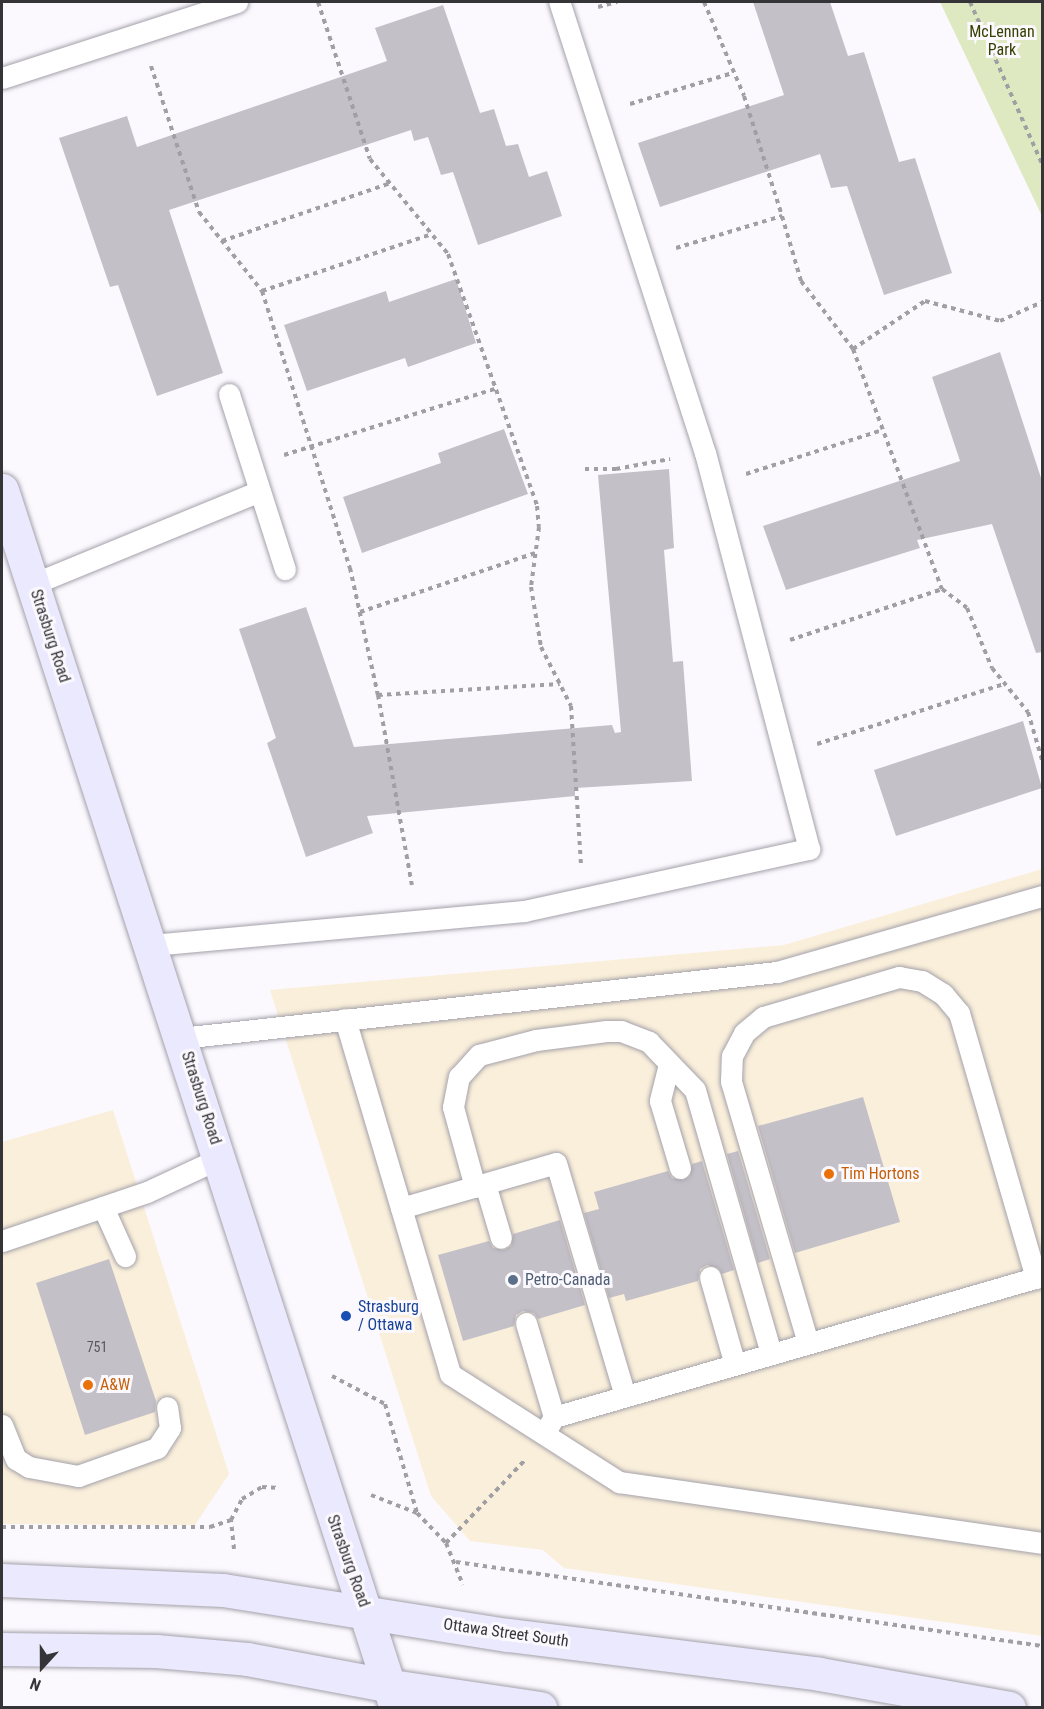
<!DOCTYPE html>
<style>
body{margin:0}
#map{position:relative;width:1044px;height:1709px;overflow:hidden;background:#fbf9fe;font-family:"Roboto Condensed",sans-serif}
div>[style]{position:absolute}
.commercial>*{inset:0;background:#faefda}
.green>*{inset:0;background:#dee9c1}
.building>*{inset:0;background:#c4c0c8}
.path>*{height:4px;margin-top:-2px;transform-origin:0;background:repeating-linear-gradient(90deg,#a09fa3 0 4.5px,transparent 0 9px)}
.roads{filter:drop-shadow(0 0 2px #a4a1aa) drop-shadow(0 0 2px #a4a1aa)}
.lane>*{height:21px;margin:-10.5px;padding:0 10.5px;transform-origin:10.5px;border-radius:10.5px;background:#fff}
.secondary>*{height:33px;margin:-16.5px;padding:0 16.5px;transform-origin:16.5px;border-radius:16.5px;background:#eae9fe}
.dots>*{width:16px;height:16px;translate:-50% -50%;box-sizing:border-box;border:3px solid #fbf9fe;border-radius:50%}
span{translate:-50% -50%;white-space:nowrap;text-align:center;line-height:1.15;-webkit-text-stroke:6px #fbf9fe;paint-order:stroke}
.number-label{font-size:14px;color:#59575b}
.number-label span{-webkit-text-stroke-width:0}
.park-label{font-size:16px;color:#364002}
.street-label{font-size:16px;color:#353437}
.food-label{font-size:16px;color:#c56008}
.left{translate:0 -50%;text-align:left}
.service-label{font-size:16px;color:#4e5e75}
.transit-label{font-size:16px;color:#164399}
.frame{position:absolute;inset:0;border:3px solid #353437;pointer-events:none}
.north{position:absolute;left:12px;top:1637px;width:60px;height:60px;-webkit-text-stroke:4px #fbf9fe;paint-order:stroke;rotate:201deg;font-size:16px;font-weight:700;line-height:24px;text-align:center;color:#353437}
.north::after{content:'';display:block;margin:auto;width:21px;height:27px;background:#353437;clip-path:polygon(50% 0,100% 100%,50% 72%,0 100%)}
</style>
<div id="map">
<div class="commercial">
<i style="clip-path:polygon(1042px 869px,1042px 1636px,564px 1568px,543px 1550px,470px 1541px,431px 1496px,270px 990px,784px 945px)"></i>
<i style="clip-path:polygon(113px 1110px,229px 1474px,195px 1525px,2px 1524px,2px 1142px)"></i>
</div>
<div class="green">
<i style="clip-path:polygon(940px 2px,1042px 2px,1042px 216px)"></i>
</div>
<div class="building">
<i style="clip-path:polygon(753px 2px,830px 2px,848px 56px,864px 52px,899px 162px,915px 158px,952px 273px,884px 295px,847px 186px,831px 188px,820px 154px,660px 207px,638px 143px,784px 95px)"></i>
<i style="clip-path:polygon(443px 5px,480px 113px,494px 109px,506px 146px,518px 144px,529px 177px,547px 171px,562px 216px,478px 245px,453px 172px,441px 175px,428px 137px,414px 141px,411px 130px,169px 210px,223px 373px,157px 396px,118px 285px,110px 287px,59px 138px,127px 116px,137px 147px,387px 61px,375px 28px)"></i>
<i style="clip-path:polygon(456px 279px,476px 343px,408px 367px,405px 358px,307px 391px,284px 325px,386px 291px,389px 302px)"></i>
<i style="clip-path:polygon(1000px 352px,1042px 481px,1042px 652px,1036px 653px,992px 524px,917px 540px,920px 548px,786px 590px,763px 526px,960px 461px,932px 377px)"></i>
<i style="clip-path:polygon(504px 429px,528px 494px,362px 553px,343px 497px,441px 463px,438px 453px)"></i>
<i style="clip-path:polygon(669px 469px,674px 548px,664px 550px,673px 662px,683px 661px,692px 781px,575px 788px,575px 796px,367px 816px,373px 833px,306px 857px,267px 743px,276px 738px,239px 629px,306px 607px,354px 747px,612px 725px,615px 733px,621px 732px,598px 475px)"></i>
<i style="clip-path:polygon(1023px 721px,1042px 788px,896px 836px,874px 770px)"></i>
<i style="clip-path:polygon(863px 1097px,900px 1222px,795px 1253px,758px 1126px)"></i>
<i style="clip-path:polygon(738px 1151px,770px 1259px,758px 1263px,727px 1154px)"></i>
<i style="clip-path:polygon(702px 1161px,734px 1270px,722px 1274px,718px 1268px,707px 1265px,700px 1269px,698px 1281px,626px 1301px,624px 1294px,609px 1298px,584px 1213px,599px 1209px,594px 1192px,668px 1171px,672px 1178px,683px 1180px,690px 1176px,692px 1164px)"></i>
<i style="clip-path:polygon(560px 1220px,585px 1305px,538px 1319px,534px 1313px,523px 1311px,516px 1315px,514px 1326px,463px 1341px,438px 1255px,489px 1241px,493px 1248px,504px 1250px,511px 1246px,513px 1234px)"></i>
<i style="clip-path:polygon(109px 1259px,156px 1401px,155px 1412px,85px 1435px,36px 1283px)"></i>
</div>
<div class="path">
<i style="left:318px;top:2px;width:165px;rotate:71.7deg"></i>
<i style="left:370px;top:159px;width:123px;rotate:50.6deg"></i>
<i style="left:448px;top:254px;width:267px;rotate:70.5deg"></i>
<i style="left:537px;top:506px;width:21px;rotate:85deg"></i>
<i style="left:539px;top:527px;width:61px;rotate:97.6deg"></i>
<i style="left:531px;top:587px;width:61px;rotate:80.5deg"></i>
<i style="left:541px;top:647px;width:66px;rotate:63deg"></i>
<i style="left:571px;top:706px;width:158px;rotate:86.4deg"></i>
<i style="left:704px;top:2px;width:102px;rotate:66.9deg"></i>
<i style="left:744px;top:96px;width:126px;rotate:72.4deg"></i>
<i style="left:970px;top:2px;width:177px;rotate:66deg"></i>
<i style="left:598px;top:7px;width:20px;rotate:-15deg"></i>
<i style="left:151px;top:66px;width:154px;rotate:71.8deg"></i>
<i style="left:199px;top:212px;width:101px;rotate:51.4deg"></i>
<i style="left:262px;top:291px;width:291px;rotate:72.4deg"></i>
<i style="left:350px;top:568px;width:130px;rotate:77.6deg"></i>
<i style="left:378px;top:695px;width:193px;rotate:79.9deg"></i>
<i style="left:630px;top:104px;width:108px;rotate:-16.8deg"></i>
<i style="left:222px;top:241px;width:178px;rotate:-19deg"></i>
<i style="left:676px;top:248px;width:111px;rotate:-16.8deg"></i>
<i style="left:782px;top:216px;width:68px;rotate:73.7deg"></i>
<i style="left:801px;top:281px;width:86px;rotate:52.6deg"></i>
<i style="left:853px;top:349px;width:87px;rotate:-33.7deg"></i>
<i style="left:925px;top:301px;width:78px;rotate:14.9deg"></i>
<i style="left:1000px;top:321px;width:46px;rotate:-24.3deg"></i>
<i style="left:262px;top:291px;width:179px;rotate:-18.5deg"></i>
<i style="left:853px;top:349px;width:256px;rotate:69.7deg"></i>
<i style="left:942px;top:589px;width:31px;rotate:37deg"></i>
<i style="left:967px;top:608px;width:65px;rotate:67.4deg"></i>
<i style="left:992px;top:668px;width:57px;rotate:50.7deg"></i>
<i style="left:1028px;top:712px;width:50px;rotate:73.7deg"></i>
<i style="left:284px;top:455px;width:221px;rotate:-17.4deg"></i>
<i style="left:585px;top:469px;width:31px"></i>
<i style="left:616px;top:469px;width:55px;rotate:-10.5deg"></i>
<i style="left:746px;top:474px;width:143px;rotate:-17.9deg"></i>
<i style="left:360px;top:612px;width:185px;rotate:-18.6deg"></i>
<i style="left:790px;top:640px;width:160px;rotate:-18.5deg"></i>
<i style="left:378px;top:695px;width:182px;rotate:-3.5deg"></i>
<i style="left:817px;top:744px;width:196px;rotate:-17.8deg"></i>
<i style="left:332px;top:1376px;width:60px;rotate:27.8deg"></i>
<i style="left:385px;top:1404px;width:114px;rotate:73.6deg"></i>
<i style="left:371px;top:1495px;width:49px;rotate:21.4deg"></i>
<i style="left:417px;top:1513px;width:42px;rotate:46deg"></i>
<i style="left:446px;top:1543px;width:45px;rotate:68deg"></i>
<i style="left:2px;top:1527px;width:208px"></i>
<i style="left:210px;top:1527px;width:22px;rotate:-18deg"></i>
<i style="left:446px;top:1543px;width:113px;rotate:-46.4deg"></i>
<i style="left:234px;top:1549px;width:29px;rotate:-96deg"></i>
<i style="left:231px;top:1520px;width:24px;rotate:-62deg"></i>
<i style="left:242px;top:1499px;width:23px;rotate:-31deg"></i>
<i style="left:262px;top:1487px;width:18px;rotate:3deg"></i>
<i style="left:456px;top:1562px;width:592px;rotate:8.16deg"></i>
</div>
<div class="roads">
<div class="lane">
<i style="left:2px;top:78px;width:247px;rotate:-17.9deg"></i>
<i style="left:229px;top:394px;width:184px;rotate:72.3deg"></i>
<i style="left:33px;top:584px;width:245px;rotate:-22.3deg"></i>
<i style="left:151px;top:945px;width:375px;rotate:-5.2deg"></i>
<i style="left:524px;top:911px;width:292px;rotate:-12.3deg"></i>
<i style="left:809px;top:849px;width:409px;rotate:-104.7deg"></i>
<i style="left:705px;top:453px;width:474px;rotate:-107.9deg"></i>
<i style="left:345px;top:1019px;width:370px;rotate:73.5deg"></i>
<i style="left:450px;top:1374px;width:201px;rotate:32.6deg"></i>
<i style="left:619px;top:1482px;width:427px;rotate:8.2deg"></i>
<i style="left:181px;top:1038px;width:600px;rotate:-6.32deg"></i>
<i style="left:777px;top:972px;width:276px;rotate:-16deg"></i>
<i style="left:669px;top:1064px;width:38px;rotate:104deg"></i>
<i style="left:660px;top:1101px;width:70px;rotate:73.4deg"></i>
<i style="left:485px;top:1184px;width:56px;rotate:73.5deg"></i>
<i style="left:475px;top:1187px;width:83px;rotate:-105.4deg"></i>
<i style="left:453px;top:1107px;width:31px;rotate:-79deg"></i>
<i style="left:459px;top:1077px;width:30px;rotate:-48deg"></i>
<i style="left:479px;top:1055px;width:59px;rotate:-14.7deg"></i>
<i style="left:536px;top:1040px;width:71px;rotate:-7.3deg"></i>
<i style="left:606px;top:1031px;width:15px"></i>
<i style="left:621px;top:1031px;width:30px;rotate:21deg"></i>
<i style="left:649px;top:1042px;width:66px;rotate:46.2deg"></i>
<i style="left:695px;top:1090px;width:275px;rotate:73.9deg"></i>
<i style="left:103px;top:1207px;width:54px;rotate:65.8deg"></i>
<i style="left:401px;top:1208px;width:161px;rotate:-16.2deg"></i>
<i style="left:556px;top:1163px;width:243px;rotate:73.5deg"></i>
<i style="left:2px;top:1241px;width:153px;rotate:-18.7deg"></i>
<i style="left:147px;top:1192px;width:81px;rotate:-25deg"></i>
<i style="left:710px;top:1277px;width:91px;rotate:74.1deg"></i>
<i style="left:526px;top:1323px;width:98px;rotate:73.4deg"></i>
<i style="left:808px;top:1343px;width:273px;rotate:-106.4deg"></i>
<i style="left:731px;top:1081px;width:25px;rotate:-88deg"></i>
<i style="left:732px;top:1056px;width:26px;rotate:-62deg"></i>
<i style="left:744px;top:1033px;width:25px;rotate:-40deg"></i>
<i style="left:763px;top:1017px;width:142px;rotate:-16.4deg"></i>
<i style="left:899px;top:977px;width:23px;rotate:10deg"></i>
<i style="left:922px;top:981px;width:25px;rotate:32deg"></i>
<i style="left:943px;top:994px;width:25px;rotate:50deg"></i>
<i style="left:959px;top:1013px;width:276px;rotate:73.8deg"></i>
<i style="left:2px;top:1425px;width:37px;rotate:68deg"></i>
<i style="left:16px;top:1459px;width:15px;rotate:32deg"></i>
<i style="left:29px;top:1467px;width:50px;rotate:10.4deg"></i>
<i style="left:78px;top:1476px;width:84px;rotate:-19.5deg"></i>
<i style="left:157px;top:1448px;width:24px;rotate:-57deg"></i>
<i style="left:170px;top:1428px;width:21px;rotate:-98deg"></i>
<i style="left:544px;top:1434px;width:20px;rotate:-60deg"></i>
<i style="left:554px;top:1417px;width:508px;rotate:-16.12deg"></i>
</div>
<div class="secondary">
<i style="left:2px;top:490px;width:1280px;rotate:72.07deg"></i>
<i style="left:2px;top:1580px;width:221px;rotate:2.6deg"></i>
<i style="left:223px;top:1590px;width:289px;rotate:9deg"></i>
<i style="left:508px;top:1635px;width:313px;rotate:7.1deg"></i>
<i style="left:819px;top:1674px;width:193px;rotate:10.1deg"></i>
<i style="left:2px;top:1649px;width:154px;rotate:0.7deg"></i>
<i style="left:156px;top:1651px;width:91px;rotate:5deg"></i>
<i style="left:247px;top:1659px;width:147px;rotate:10.6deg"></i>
<i style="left:391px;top:1686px;width:151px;rotate:8.4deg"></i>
</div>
</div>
<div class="dots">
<i style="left:829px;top:1174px;background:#e8710a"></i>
<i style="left:513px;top:1280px;background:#5c6f8a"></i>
<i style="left:346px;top:1316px;background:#1a4fb4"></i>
<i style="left:88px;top:1385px;background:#e8710a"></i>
</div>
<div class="number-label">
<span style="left:97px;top:1347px">751</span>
</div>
<div class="park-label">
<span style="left:1002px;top:41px">McLennan<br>Park</span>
</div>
<div class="street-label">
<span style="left:50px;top:636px;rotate:72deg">Strasburg Road</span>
<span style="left:201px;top:1098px;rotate:72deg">Strasburg Road</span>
<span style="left:348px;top:1561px;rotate:70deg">Strasburg Road</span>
<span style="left:506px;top:1633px;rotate:8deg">Ottawa Street South</span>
</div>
<div class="food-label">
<span class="left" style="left:841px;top:1174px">Tim Hortons</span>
<span class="left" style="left:100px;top:1385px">A&amp;W</span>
</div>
<div class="service-label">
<span class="left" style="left:525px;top:1280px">Petro-Canada</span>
</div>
<div class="transit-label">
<span class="left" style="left:358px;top:1316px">Strasburg<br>/ Ottawa</span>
</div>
<div class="frame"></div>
<div class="north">N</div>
</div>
